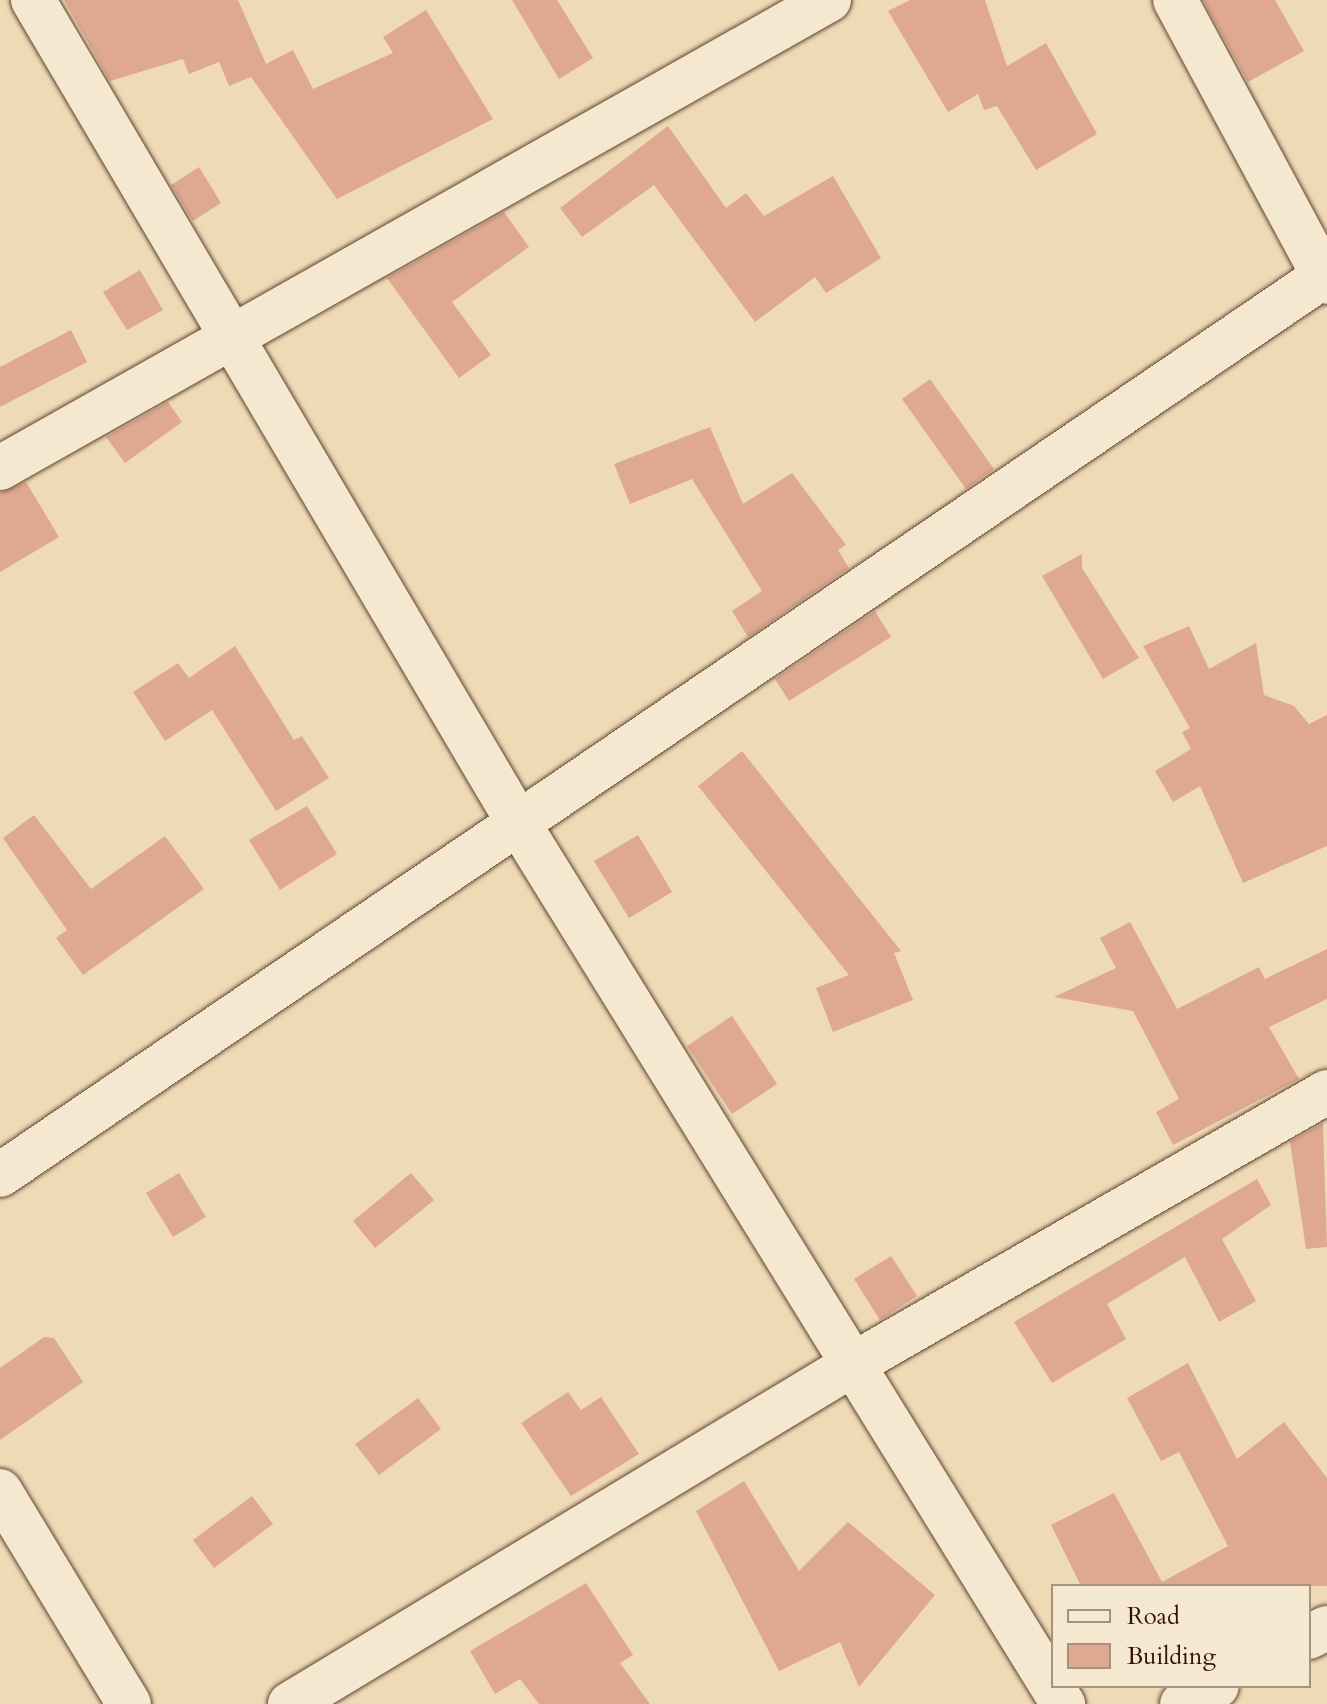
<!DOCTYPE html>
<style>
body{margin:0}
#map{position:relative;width:1327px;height:1704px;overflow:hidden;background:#eedbb6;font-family:Cardo,serif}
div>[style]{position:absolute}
.building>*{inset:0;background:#dfa890}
.roads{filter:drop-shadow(0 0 2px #624430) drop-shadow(0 0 2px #624430)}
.street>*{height:44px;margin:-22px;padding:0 22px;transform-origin:22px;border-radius:22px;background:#f4e8d0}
span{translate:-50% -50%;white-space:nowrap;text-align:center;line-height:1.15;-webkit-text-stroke:6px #f4e8d0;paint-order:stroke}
.legend{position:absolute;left:1051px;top:1584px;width:260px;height:104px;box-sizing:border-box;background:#f4e8d0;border:2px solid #a7927e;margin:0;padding:10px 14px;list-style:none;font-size:24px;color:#331104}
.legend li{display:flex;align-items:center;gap:16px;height:40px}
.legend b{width:40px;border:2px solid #a7927e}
</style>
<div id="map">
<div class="building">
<i style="clip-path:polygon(64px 0,238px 0,266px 64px,293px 50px,313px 89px,393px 53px,383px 37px,426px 10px,493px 119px,337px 199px,251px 77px,229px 86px,219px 62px,189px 74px,183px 59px,110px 81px)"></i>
<i style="clip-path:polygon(512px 0,557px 0,593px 58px,559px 79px)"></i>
<i style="clip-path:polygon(910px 0,985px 0,1007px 66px,1046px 43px,1097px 134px,1036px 170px,997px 106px,984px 110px,978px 94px,948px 112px,888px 11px)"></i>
<i style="clip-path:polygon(1203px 0,1275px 0,1304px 51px,1248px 82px)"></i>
<i style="clip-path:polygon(668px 126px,726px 208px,746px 193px,764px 216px,833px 176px,881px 258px,826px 293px,815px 277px,755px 322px,654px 185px,582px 237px,560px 208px)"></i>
<i style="clip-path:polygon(199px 167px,221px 203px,193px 221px,171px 185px)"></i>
<i style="clip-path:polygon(504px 212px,529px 247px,452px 302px,491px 355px,459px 378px,387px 278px)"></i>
<i style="clip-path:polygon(140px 270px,163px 310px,127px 330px,103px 292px)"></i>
<i style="clip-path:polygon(71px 330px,87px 362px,0 407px,0 367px)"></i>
<i style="clip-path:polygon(930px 379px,994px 469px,966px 489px,902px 399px)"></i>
<i style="clip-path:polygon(168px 402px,182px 422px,125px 463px,106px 437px)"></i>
<i style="clip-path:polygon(710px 427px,743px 504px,792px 473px,846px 545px,838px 550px,849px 568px,748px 637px,732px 611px,762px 591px,692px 479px,630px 504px,614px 464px)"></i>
<i style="clip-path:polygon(26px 482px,59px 537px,0 572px,0 493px)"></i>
<i style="clip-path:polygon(1082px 554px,1082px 568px,1139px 658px,1103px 679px,1042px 576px)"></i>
<i style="clip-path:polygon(875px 611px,891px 637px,789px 701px,775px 679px)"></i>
<i style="clip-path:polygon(1189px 626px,1209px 669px,1256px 643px,1264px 695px,1294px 706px,1309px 724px,1327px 715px,1327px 846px,1243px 883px,1200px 786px,1173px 802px,1155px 771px,1191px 749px,1182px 732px,1190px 728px,1143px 646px)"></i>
<i style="clip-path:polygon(235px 646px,294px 740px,302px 736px,329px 778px,276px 811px,212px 710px,165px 741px,133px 692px,178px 663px,189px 678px)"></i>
<i style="clip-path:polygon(742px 751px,901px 951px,894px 953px,913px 1000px,833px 1032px,816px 988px,849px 975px,698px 786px)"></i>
<i style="clip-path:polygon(307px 806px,337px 854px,280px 890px,249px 840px)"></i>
<i style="clip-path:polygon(34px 815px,91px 889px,165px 836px,204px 889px,83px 975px,56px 938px,67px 930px,3px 838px)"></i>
<i style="clip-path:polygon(638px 835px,672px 892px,629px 918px,594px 861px)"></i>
<i style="clip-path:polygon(1130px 922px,1177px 1009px,1259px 967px,1265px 979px,1327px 949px,1327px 999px,1269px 1027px,1299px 1079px,1173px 1145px,1156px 1112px,1179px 1099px,1133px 1011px,1054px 997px,1116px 968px,1100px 938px)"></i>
<i style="clip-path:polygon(732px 1016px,777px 1084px,732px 1114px,687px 1046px)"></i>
<i style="clip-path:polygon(1323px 1123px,1327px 1247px,1306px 1249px,1290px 1142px)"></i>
<i style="clip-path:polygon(179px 1173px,206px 1217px,173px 1237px,146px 1193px)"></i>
<i style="clip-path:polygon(411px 1173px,434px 1200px,375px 1248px,353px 1221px)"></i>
<i style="clip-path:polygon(1257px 1179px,1271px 1205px,1222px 1239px,1256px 1301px,1219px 1322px,1185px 1257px,1107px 1304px,1126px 1339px,1052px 1383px,1014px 1322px)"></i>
<i style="clip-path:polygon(891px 1256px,917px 1296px,880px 1320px,854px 1279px)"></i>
<i style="clip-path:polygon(44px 1337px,54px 1338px,83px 1382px,0 1440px,0 1368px)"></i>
<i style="clip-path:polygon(1188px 1363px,1237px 1459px,1284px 1422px,1327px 1478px,1327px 1586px,1081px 1586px,1051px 1525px,1114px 1493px,1162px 1582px,1228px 1546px,1179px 1452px,1161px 1461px,1127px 1398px)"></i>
<i style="clip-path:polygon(568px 1392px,581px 1410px,601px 1397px,639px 1454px,571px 1496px,521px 1423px)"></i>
<i style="clip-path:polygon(418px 1398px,441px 1429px,379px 1475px,355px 1444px)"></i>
<i style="clip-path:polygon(744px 1481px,799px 1571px,848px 1522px,935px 1595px,859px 1687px,840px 1642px,779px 1671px,696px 1511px)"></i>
<i style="clip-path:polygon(252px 1496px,273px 1524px,214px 1568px,193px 1540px)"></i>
<i style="clip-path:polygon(586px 1583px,633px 1655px,620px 1663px,650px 1704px,539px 1704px,520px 1679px,495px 1694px,470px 1651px)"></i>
</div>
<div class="roads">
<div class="street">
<i style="left:33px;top:0;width:957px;rotate:59.47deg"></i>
<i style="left:519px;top:824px;width:1035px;rotate:58.28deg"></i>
<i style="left:1175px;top:0;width:320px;rotate:61.7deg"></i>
<i style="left:0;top:468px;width:952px;rotate:-29.45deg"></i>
<i style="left:0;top:1175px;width:1604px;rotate:-34.18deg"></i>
<i style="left:0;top:1491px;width:249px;rotate:58.8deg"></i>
<i style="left:1309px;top:1637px;width:20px;rotate:-27deg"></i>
<i style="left:290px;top:1704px;width:656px;rotate:-31.1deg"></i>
<i style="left:852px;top:1365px;width:548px;rotate:-29.89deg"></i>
<i style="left:1182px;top:1704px;width:39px;rotate:-27deg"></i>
</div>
</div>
<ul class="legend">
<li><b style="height:10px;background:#f4e8d0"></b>Road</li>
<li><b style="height:22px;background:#dfa890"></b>Building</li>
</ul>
</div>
